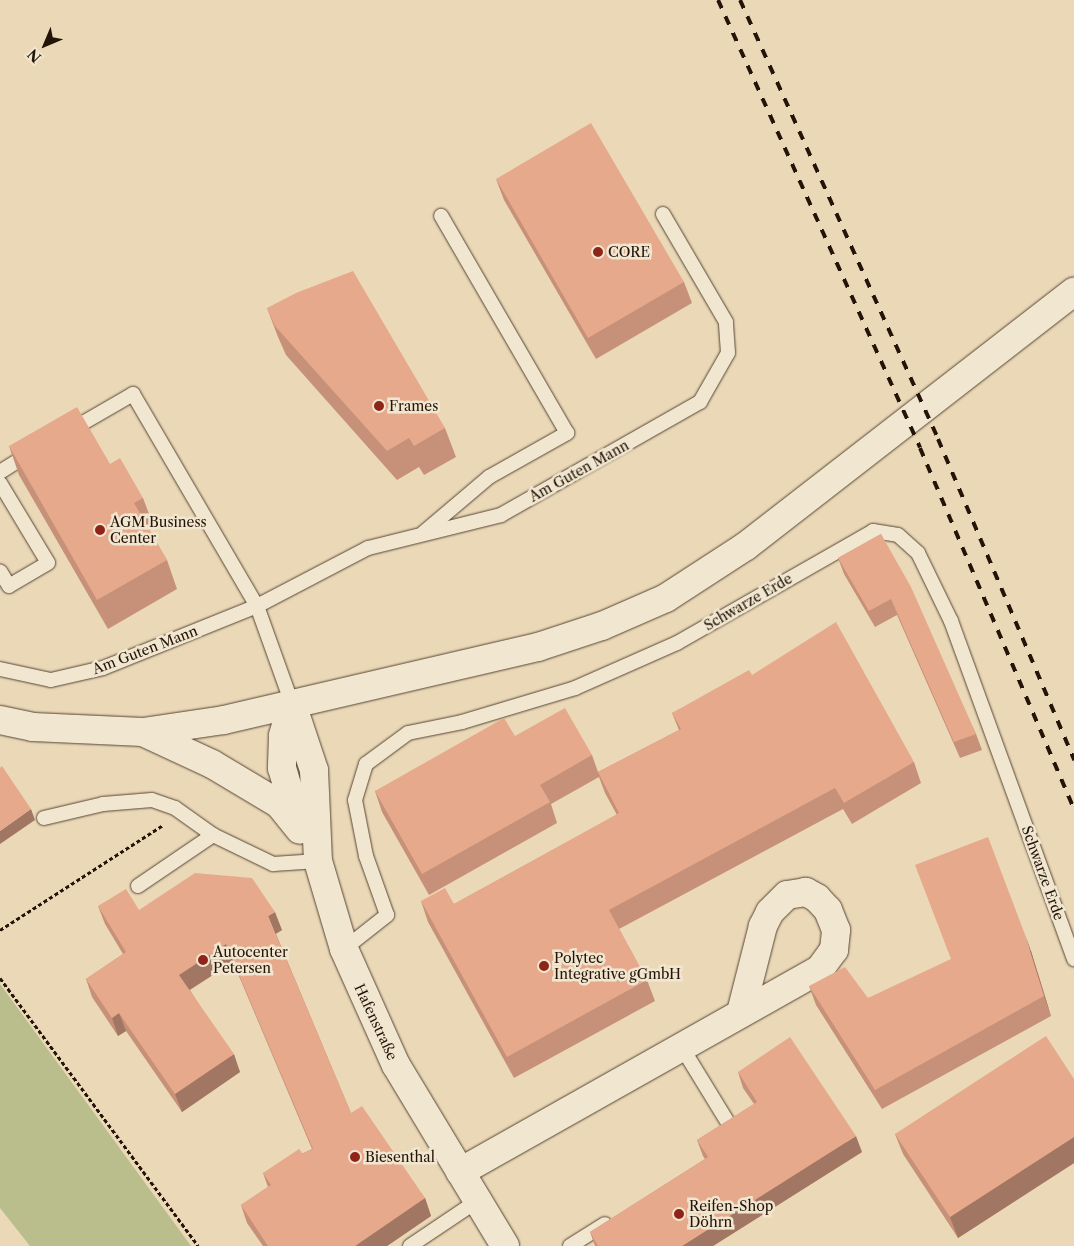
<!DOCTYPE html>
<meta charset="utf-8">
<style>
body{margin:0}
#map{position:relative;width:1074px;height:1246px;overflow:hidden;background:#ead8b7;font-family:"Libre Caslon Text",serif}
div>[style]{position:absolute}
.green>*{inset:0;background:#babe8c}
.path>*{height:3px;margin-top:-1.5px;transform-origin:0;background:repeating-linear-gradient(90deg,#241408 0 4px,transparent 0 6.5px)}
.roads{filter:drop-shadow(0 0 1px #564534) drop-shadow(0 0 1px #564534)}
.service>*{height:14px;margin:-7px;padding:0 7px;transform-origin:7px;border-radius:7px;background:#f1e6d0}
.minor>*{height:28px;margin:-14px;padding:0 14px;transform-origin:14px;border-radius:14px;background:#f1e6d0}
.tertiary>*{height:28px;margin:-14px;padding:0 14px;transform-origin:14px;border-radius:14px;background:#f1e6d0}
.rail>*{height:4px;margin-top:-2px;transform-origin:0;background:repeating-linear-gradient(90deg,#241408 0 9px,transparent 0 18px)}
.wall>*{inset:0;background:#c69178}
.shaded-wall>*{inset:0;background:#a17662}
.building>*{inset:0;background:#e6a98c}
.dots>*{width:14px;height:14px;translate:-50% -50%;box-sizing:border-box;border:2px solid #f1e6d0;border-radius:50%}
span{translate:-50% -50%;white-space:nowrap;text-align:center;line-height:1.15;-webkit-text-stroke:5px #f1e6d0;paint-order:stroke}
.poi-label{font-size:14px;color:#241408}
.left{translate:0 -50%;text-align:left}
.street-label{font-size:14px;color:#241408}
.north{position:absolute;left:20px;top:20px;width:50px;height:50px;-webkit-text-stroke:4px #f1e6d0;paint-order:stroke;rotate:225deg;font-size:14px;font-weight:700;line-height:20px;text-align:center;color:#241408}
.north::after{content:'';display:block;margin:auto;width:18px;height:22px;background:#241408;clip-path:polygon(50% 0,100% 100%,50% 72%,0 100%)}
</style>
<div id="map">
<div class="green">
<i style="clip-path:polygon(0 984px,191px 1246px,30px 1246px,0 1208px)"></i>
</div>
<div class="path">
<i style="left:0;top:930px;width:194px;rotate:-32.8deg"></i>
<i style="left:0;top:978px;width:333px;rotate:53.5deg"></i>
</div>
<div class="roads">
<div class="service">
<i style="left:69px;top:431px;width:74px;rotate:-30deg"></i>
<i style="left:133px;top:394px;width:246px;rotate:59.7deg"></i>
<i style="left:257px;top:606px;width:104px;rotate:70.3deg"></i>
<i style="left:0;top:472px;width:36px;rotate:-32deg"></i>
<i style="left:0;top:483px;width:93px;rotate:59deg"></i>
<i style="left:48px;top:563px;width:45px;rotate:149.5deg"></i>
<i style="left:9px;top:586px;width:17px;rotate:-121deg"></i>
<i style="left:423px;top:533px;width:87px;rotate:-40.3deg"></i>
<i style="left:489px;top:477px;width:90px;rotate:-29.4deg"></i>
<i style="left:567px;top:433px;width:251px;rotate:-120.1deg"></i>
<i style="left:0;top:669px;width:52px;rotate:12.2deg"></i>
<i style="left:51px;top:680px;width:53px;rotate:-13deg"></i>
<i style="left:103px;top:668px;width:166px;rotate:-21.9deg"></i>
<i style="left:257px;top:606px;width:125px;rotate:-27.6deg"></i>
<i style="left:368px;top:548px;width:137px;rotate:-13.9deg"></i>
<i style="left:501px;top:515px;width:229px;rotate:-29.6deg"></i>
<i style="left:700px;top:402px;width:56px;rotate:-60.3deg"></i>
<i style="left:728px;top:353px;width:31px;rotate:-94deg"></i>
<i style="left:726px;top:322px;width:125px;rotate:-120.3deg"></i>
<i style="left:44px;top:818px;width:61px;rotate:-13.3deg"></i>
<i style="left:103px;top:804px;width:49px;rotate:-4.7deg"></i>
<i style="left:152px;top:800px;width:24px;rotate:19deg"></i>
<i style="left:175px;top:808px;width:47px;rotate:35.4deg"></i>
<i style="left:213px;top:835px;width:67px;rotate:25.8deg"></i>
<i style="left:273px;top:864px;width:45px;rotate:-3.8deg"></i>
<i style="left:138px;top:886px;width:91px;rotate:-34.2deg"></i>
<i style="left:344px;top:949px;width:55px;rotate:-38.3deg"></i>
<i style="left:387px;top:915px;width:63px;rotate:-109.6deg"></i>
<i style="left:366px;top:856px;width:57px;rotate:-101.1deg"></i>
<i style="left:355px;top:800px;width:38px;rotate:-73deg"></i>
<i style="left:366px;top:764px;width:52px;rotate:-36.4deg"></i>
<i style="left:408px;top:733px;width:55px;rotate:-11.5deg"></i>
<i style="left:462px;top:722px;width:118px;rotate:-16.7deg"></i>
<i style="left:575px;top:688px;width:111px;rotate:-23.8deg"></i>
<i style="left:677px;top:643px;width:226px;rotate:-29.7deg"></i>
<i style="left:873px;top:531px;width:25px;rotate:9deg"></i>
<i style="left:898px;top:535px;width:27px;rotate:42deg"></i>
<i style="left:918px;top:553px;width:76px;rotate:64.1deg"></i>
<i style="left:951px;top:621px;width:360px;rotate:70deg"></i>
<i style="left:681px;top:1046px;width:88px;rotate:58.5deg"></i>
<i style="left:410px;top:1246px;width:81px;rotate:-33.9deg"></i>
<i style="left:570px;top:1246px;width:41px;rotate:-32.2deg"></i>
</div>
<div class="minor">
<i style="left:292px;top:704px;width:70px;rotate:71.6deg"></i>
<i style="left:314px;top:770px;width:91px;rotate:87.5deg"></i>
<i style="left:318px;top:861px;width:92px;rotate:73.5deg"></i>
<i style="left:344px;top:949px;width:127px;rotate:65.9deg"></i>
<i style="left:396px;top:1065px;width:211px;rotate:58.9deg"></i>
<i style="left:292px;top:704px;width:33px;rotate:106deg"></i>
<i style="left:283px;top:736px;width:32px;rotate:92deg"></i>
<i style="left:282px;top:768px;width:56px;rotate:73.5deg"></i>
<i style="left:143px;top:732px;width:76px;rotate:24.9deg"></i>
<i style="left:212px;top:764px;width:78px;rotate:30.8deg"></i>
<i style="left:279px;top:804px;width:33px;rotate:51deg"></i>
<i style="left:460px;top:1172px;width:413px;rotate:-29.4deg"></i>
<i style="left:820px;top:969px;width:24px;rotate:-54deg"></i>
<i style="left:834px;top:950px;width:20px;rotate:-84deg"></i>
<i style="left:836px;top:930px;width:22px;rotate:-112deg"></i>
<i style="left:828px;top:910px;width:16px;rotate:-133deg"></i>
<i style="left:817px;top:898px;width:13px;rotate:-151deg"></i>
<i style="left:806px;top:892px;width:19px;rotate:171deg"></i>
<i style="left:787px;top:895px;width:24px;rotate:135deg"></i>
<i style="left:770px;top:912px;width:16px;rotate:117deg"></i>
<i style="left:763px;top:926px;width:89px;rotate:104.3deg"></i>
</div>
<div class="tertiary">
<i style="left:0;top:720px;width:34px;rotate:12deg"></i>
<i style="left:33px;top:727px;width:110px;rotate:2.6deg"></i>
<i style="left:143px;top:732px;width:82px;rotate:-8.4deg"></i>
<i style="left:224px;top:720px;width:322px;rotate:-13.1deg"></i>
<i style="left:538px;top:647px;width:67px;rotate:-18.2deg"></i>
<i style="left:602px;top:626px;width:70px;rotate:-23.6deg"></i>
<i style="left:666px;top:598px;width:95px;rotate:-33deg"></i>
<i style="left:746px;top:546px;width:415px;rotate:-37.8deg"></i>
</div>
</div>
<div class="rail">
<i style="left:718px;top:0;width:491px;rotate:65.7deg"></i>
<i style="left:920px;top:448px;width:392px;rotate:66.9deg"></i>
<i style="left:740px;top:0;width:482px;rotate:65.7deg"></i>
<i style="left:938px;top:439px;width:349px;rotate:67deg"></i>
</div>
<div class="wall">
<i style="clip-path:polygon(496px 179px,684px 282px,692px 303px,596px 359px,504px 200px)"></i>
<i style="clip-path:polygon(267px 308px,445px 428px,456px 457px,424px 475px,419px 467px,397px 480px,286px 355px,278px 337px)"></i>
<i style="clip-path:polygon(9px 446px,110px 464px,143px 498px,154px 527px,149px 530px,167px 560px,177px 589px,108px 629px,19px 475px)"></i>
<i style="clip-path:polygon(881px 534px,976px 734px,982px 750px,960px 758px,897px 615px,875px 627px,844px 574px,838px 558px)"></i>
<i style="clip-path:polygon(752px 675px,914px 762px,921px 783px,852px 824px,843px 809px,619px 929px,647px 980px,655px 1001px,514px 1078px,428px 922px,421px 901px,454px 904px,617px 815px,605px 793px,599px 777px,551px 804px,557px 823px,429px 895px,382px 812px,375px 791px,515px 736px,592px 755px,598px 772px,679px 730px,672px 713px)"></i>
<i style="clip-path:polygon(98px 906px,139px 910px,282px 930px,276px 934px,351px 1113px,425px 1198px,431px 1216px,387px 1246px,263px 1246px,247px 1223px,241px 1205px,268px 1187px,263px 1173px,312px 1149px,233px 962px,190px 990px,240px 1072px,182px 1112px,126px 1031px,118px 1036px,92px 997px,86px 979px,123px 954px,105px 924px)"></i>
<i style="clip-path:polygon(1031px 951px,1051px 1016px,882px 1109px,816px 1005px,809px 986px,868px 998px)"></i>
<i style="clip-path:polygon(738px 1072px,862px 1152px,713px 1246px,595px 1246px,590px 1232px,705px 1159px,703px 1156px,697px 1140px,754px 1104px,743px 1088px)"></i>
<i style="clip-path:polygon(1074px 1079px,1074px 1163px,958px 1238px,903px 1154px,895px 1134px)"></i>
</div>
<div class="shaded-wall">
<i style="clip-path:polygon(31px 809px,35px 820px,0 844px,0 831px)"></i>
<i style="clip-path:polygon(275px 912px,282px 930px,275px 934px,268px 916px)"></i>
<i style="clip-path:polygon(1024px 932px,1031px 951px,1051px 1016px,1044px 996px)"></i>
<i style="clip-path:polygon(226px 944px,233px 962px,186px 992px,179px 975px)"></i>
<i style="clip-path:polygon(119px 1013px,126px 1031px,118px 1036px,112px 1018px)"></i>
<i style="clip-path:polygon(234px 1054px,240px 1072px,182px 1112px,175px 1094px)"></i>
<i style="clip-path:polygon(856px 1136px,862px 1152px,713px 1246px,682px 1246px)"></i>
<i style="clip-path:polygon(1074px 1137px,1074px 1163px,958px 1238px,950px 1217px)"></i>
<i style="clip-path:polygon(425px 1198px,431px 1216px,387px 1246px,355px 1246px)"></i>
</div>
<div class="building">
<i style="clip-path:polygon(591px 123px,684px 282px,588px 338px,496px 179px)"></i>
<i style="clip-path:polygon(353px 271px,445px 428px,414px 446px,409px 438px,387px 451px,275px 326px,267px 308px,296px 293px)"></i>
<i style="clip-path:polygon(77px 407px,110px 464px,120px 458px,143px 498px,134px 503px,167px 560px,97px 600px,9px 446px)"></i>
<i style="clip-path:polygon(881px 534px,911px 587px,976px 734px,954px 742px,891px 599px,869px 611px,838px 558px)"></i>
<i style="clip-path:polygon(836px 622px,914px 762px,844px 803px,835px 788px,609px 910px,647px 980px,507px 1057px,421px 901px,445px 888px,454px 904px,619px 813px,598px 772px,681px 729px,672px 713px,749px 670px,752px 675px)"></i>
<i style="clip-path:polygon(565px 708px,592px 755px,540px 785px,550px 802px,422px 874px,375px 791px,504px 718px,515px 736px)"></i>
<i style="clip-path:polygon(2px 766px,31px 809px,0 831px,0 768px)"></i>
<i style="clip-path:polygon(988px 837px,1024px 932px,1044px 996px,875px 1090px,809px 986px,845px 967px,868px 998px,951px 959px,915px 865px)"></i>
<i style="clip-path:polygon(195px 873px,252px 878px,275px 912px,268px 916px,351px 1113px,362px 1106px,425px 1198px,355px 1246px,268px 1246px,241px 1205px,271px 1185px,263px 1173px,299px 1149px,303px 1154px,313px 1149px,226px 944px,179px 975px,234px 1054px,175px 1094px,119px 1013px,112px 1018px,86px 979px,126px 952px,98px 906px,126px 889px,139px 910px)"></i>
<i style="clip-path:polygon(1046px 1036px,1074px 1079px,1074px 1137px,950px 1217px,895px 1134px)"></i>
<i style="clip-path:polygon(790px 1037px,856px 1136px,682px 1246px,598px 1246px,590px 1232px,708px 1157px,697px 1140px,757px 1102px,738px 1072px)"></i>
</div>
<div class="dots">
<i style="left:598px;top:252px;background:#8f2418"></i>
<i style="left:379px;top:406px;background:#8f2418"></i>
<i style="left:100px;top:530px;background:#8f2418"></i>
<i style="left:203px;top:960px;background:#8f2418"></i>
<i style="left:544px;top:966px;background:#8f2418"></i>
<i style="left:355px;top:1157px;background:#8f2418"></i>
<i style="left:679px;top:1214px;background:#8f2418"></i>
</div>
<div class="poi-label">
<span class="left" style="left:608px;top:252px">CORE</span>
<span class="left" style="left:389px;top:406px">Frames</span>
<span class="left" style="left:110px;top:530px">AGM Business<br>Center</span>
<span class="left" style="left:213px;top:960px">Autocenter<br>Petersen</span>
<span class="left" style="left:554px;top:966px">Polytec<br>Integrative gGmbH</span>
<span class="left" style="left:365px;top:1157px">Biesenthal</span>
<span class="left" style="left:689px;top:1214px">Reifen-Shop<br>Döhrn</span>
</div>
<div class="street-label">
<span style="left:579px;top:471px;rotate:-29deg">Am Guten Mann</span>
<span style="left:748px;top:602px;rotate:-30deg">Schwarze Erde</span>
<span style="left:145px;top:650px;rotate:-21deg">Am Guten Mann</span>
<span style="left:1043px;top:873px;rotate:70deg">Schwarze Erde</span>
<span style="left:376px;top:1022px;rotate:65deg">Hafenstraße</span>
</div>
<div class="north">N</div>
</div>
